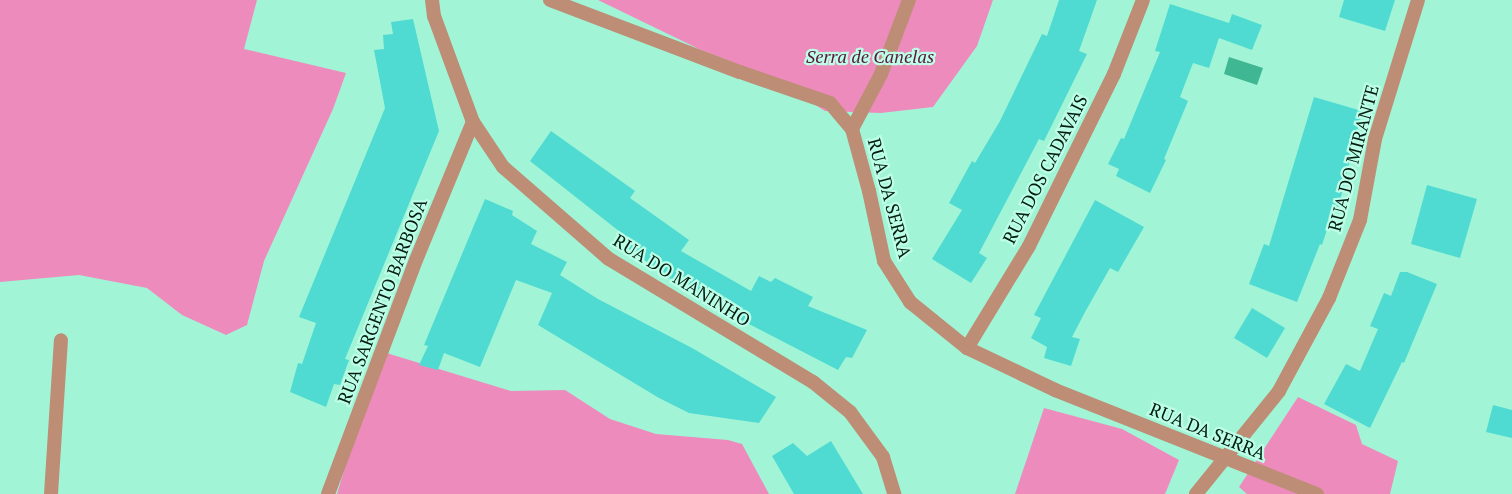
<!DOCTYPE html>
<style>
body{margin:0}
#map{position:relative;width:1512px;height:494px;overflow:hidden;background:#a1f5d6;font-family:"PT Serif",serif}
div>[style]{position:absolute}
.green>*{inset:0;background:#ee8bbd}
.water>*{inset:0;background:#3fb793}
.building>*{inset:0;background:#4fdbd2}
.minor>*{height:14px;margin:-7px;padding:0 7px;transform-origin:7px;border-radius:7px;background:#bd8e75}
span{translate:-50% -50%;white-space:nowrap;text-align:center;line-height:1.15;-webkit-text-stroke:4.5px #bdffe6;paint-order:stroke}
.park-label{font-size:18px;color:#5a163d;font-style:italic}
.street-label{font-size:18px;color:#021c14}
</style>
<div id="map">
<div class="green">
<i style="clip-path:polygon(0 0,257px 0,244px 49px,346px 73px,333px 109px,264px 261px,247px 325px,226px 335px,182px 315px,147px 288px,79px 275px,0 282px)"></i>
<i style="clip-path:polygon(598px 0,993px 0,977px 46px,933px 107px,881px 113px,825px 111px,773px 78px,701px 50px)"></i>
<i style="clip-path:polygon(380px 351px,511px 391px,565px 390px,610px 419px,656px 434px,728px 440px,742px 444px,769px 494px,337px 494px)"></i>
<i style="clip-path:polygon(1298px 397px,1356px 425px,1362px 444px,1398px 461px,1390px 494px,1247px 494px,1239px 487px)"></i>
<i style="clip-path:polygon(1044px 408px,1122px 429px,1179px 460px,1165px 494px,1015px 494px)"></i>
</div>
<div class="water">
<i style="clip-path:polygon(1229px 57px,1263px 68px,1257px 85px,1224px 74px)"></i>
</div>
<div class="building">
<i style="clip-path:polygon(1059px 0,1097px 0,1079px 51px,1087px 54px,1044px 141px,1039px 139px,979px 253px,987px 258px,971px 283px,932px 259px,962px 210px,949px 203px,972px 161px,975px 163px,1000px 121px,1042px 34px,1047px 36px)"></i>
<i style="clip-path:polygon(1344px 0,1395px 0,1385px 31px,1339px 17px)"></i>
<i style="clip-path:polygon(1170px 4px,1229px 23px,1232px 14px,1262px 25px,1252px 50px,1219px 38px,1209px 68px,1193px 63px,1180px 97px,1188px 101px,1164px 159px,1166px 160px,1150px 193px,1116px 176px,1119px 169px,1108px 164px,1121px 138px,1124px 139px,1160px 52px,1155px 51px)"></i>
<i style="clip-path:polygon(413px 19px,439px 131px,345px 359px,349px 360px,340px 385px,334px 384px,326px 407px,290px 392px,298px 363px,302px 364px,316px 323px,299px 317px,385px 108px,374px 50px,384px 49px,383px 35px,393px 34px,391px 22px)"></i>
<i style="clip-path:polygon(1314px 97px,1362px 111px,1338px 209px,1334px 208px,1322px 245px,1320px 244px,1297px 302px,1249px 284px,1264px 244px,1269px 246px)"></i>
<i style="clip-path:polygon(551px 131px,635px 191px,630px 198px,689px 240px,681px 251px,751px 291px,759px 276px,771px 282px,775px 278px,813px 297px,808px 306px,867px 330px,852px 358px,846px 357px,838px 370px,681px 289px,682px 287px,625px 246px,629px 239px,530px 161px)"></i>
<i style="clip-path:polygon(1427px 185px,1477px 199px,1460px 258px,1411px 244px)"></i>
<i style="clip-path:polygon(485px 199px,513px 211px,512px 215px,537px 231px,531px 244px,567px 262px,560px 275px,598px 299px,692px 348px,776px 397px,759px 423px,689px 413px,659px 398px,538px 325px,552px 293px,516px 280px,480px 367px,444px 353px,438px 370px,419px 365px,428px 346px,424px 345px)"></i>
<i style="clip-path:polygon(1095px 200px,1144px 227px,1118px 272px,1110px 268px,1085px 312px,1072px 337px,1080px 339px,1071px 366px,1044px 358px,1047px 347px,1031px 338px,1041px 318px,1034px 315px)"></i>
<i style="clip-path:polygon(1400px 272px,1407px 272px,1437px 284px,1404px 363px,1402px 362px,1370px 428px,1324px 404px,1346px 364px,1360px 371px,1378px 329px,1370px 326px,1384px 293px,1391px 296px)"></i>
<i style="clip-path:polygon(1252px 308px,1285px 328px,1267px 358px,1234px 338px)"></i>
<i style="clip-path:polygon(1493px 405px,1512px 410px,1512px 438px,1486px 432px)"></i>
<i style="clip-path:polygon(831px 441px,863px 494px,794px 494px,772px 456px,793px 443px,807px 456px)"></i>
</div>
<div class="minor">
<i style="left:432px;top:0;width:16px;rotate:83deg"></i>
<i style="left:434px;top:16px;width:113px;rotate:69.8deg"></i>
<i style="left:473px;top:122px;width:54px;rotate:56.3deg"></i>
<i style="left:503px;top:167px;width:140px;rotate:41deg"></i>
<i style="left:609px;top:259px;width:238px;rotate:31.1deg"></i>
<i style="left:813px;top:382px;width:48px;rotate:39deg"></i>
<i style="left:850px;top:412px;width:56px;rotate:53.7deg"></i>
<i style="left:883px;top:457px;width:39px;rotate:73deg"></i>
<i style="left:550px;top:0;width:203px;rotate:20.8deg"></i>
<i style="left:740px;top:72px;width:95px;rotate:19deg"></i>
<i style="left:830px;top:103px;width:34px;rotate:50deg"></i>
<i style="left:852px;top:129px;width:64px;rotate:74.7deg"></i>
<i style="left:869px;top:191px;width:72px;rotate:77.9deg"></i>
<i style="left:884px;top:261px;width:49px;rotate:57.6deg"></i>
<i style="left:910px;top:302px;width:73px;rotate:38.9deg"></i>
<i style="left:967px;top:348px;width:98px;rotate:25.5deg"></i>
<i style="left:1055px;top:390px;width:282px;rotate:21.7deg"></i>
<i style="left:852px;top:129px;width:62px;rotate:-62.2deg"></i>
<i style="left:881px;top:74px;width:79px;rotate:-69.3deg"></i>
<i style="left:967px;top:348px;width:119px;rotate:-58.7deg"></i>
<i style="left:1029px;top:246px;width:192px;rotate:-63.7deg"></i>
<i style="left:1114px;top:74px;width:79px;rotate:-68.6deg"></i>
<i style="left:51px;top:494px;width:154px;rotate:-86.3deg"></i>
<i style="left:328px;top:494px;width:250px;rotate:-69.4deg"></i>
<i style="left:416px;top:260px;width:149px;rotate:-67.6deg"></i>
<i style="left:1196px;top:494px;width:132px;rotate:-51.1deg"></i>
<i style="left:1279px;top:391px;width:106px;rotate:-61.7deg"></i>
<i style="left:1329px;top:298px;width:84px;rotate:-68.3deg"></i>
<i style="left:1360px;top:220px;width:82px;rotate:-79.5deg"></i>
<i style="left:1375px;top:139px;width:145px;rotate:-72.8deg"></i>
</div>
<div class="park-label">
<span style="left:870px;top:56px">Serra de Canelas</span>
</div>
<div class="street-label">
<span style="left:1353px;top:158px;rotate:-75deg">RUA DO MIRANTE</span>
<span style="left:1045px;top:169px;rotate:-63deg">RUA DOS CADAVAIS</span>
<span style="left:890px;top:198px;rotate:75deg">RUA DA SERRA</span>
<span style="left:682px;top:280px;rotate:32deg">RUA DO MANINHO</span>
<span style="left:382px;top:301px;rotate:-69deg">RUA SARGENTO BARBOSA</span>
<span style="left:1208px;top:431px;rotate:22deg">RUA DA SERRA</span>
</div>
</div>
